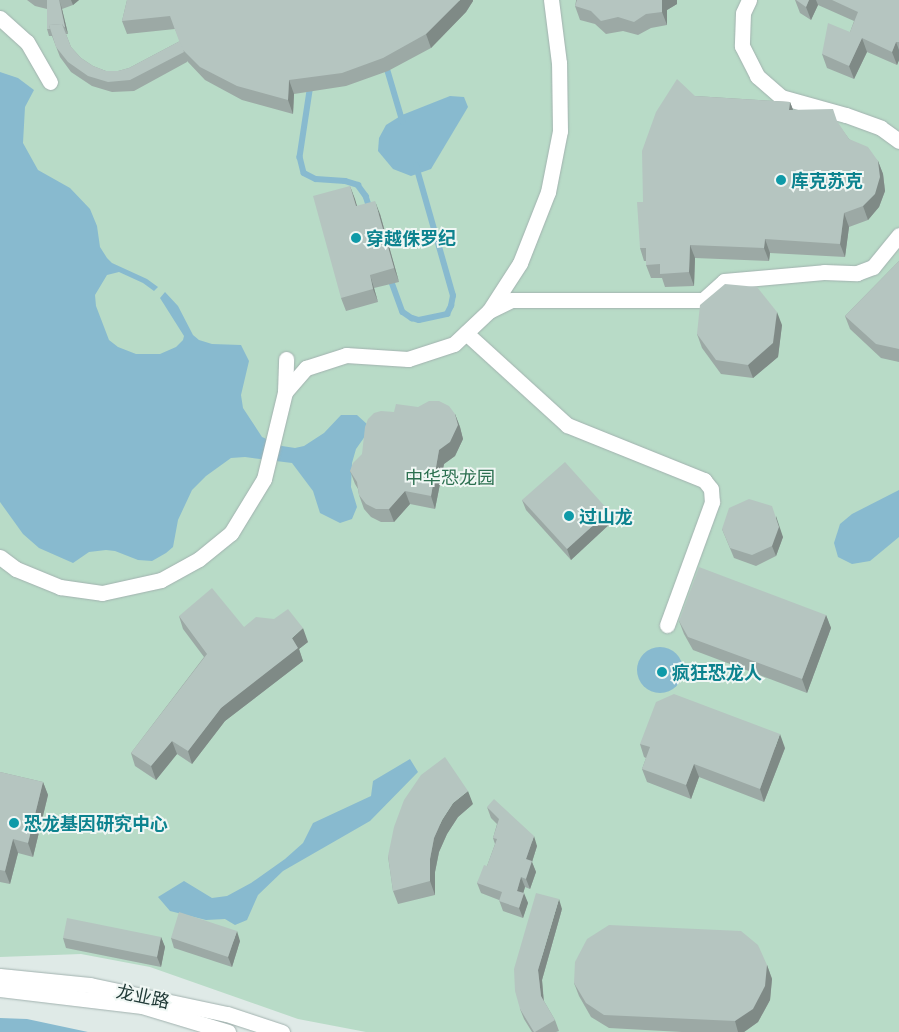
<!DOCTYPE html>
<meta charset="utf-8">
<style>
body{margin:0}
#map{position:relative;width:899px;height:1032px;overflow:hidden;background:#dfeae7;font-family:"Exo 2","Noto Sans SC",sans-serif}
div>[style]{position:absolute}
.green>*{inset:0;background:#b8dbc7}
.water>*{inset:0;background:#88bacf}
.round{border-radius:50%}
.stream>*{height:5.5px;margin:-2.75px;padding:0 2.75px;transform-origin:2.75px;border-radius:2.75px;background:#88bacf}
.roads{filter:drop-shadow(0 0 1px #a2b2af) drop-shadow(0 0 1px #a2b2af)}
.pedestrian>*{height:15px;margin:-7.5px;padding:0 7.5px;transform-origin:7.5px;border-radius:7.5px;background:#fff}
.tertiary>*{height:15px;margin:-7.5px;padding:0 7.5px;transform-origin:7.5px;border-radius:7.5px;background:#fff}
.wall>*{inset:0;background:#9ca9a5}
.shaded-wall>*{inset:0;background:#7f8a86}
.building>*{inset:0;background:#b5c5c0}
.dots>*{width:14px;height:14px;translate:-50% -50%;box-sizing:border-box;border:2px solid #f0f7f4;border-radius:50%}
span{translate:-50% -50%;white-space:nowrap;text-align:center;line-height:1.15;-webkit-text-stroke:4px #f0f7f4;paint-order:stroke}
.culture-label{font-size:18px;color:#0d838f;font-weight:700}
.left{translate:0 -50%;text-align:left}
.park-label{font-size:18px;color:#2c7050}
.street-label{font-size:18px;color:#213a37}
</style>
<div id="map">
<div class="green">
<i style="clip-path:polygon(0 0,899px 0,899px 1032px,366px 1032px,298px 1019px,150px 967px,81px 954px,0 957px)"></i>
</div>
<div class="water">
<i style="clip-path:polygon(0 72px,18px 78px,34px 90px,25px 107px,23px 143px,38px 170px,70px 188px,90px 209px,97px 226px,100px 247px,107px 258px,112px 263px,147px 279px,158px 287px,154px 291px,143px 283px,119px 272px,107px 275px,95px 295px,96px 306px,109px 340px,118px 347px,136px 354px,160px 354px,176px 347px,183px 340px,184px 336px,160px 298px,165px 292px,178px 306px,193px 335px,199px 340px,212px 344px,241px 345px,249px 361px,241px 395px,243px 408px,262px 437px,282px 446px,295px 448px,304px 446px,324px 433px,341px 415px,357px 415px,368px 425px,368px 432px,356px 449px,352px 463px,351px 487px,357px 507px,352px 519px,340px 523px,320px 513px,313px 491px,292px 463px,245px 457px,231px 458px,206px 476px,192px 490px,178px 520px,173px 547px,166px 553px,152px 561px,138px 560px,115px 551px,106px 550px,89px 552px,73px 563px,39px 548px,23px 534px,0 502px)"></i>
<i style="clip-path:polygon(450px 96px,464px 97px,468px 107px,431px 169px,411px 176px,393px 169px,378px 151px,379px 138px,386px 125px,402px 115px)"></i>
<i style="clip-path:polygon(899px 490px,899px 537px,870px 561px,852px 564px,838px 557px,834px 543px,840px 524px,852px 514px)"></i>
<i class="round" style="left:637px;top:647px;width:46px;height:46px"></i>
<i style="clip-path:polygon(410px 759px,418px 772px,370px 821px,283px 871px,258px 895px,247px 920px,235px 925px,225px 919px,206px 920px,170px 911px,158px 897px,184px 881px,212px 898px,227px 896px,251px 883px,285px 859px,303px 843px,313px 823px,371px 796px,373px 781px)"></i>
<i style="clip-path:polygon(0 1018px,27px 1019px,88px 1032px,0 1032px)"></i>
</div>
<div class="stream">
<i style="left:388px;top:71px;width:53px;rotate:73.6deg"></i>
<i style="left:310px;top:91px;width:67px;rotate:98.6deg"></i>
<i style="left:300px;top:157px;width:16px;rotate:76deg"></i>
<i style="left:304px;top:173px;width:13px;rotate:27deg"></i>
<i style="left:316px;top:179px;width:29px;rotate:4deg"></i>
<i style="left:345px;top:181px;width:14px;rotate:17deg"></i>
<i style="left:358px;top:185px;width:14px;rotate:54deg"></i>
<i style="left:366px;top:196px;width:13px;rotate:72deg"></i>
<i style="left:390px;top:277px;width:37px;rotate:70deg"></i>
<i style="left:403px;top:312px;width:11px;rotate:34deg"></i>
<i style="left:412px;top:318px;width:7px;rotate:16deg"></i>
<i style="left:419px;top:320px;width:29px;rotate:-12deg"></i>
<i style="left:447px;top:314px;width:9px;rotate:-63deg"></i>
<i style="left:451px;top:306px;width:10px;rotate:-79deg"></i>
<i style="left:453px;top:296px;width:135px;rotate:-105.9deg"></i>
</div>
<div class="roads">
<div class="pedestrian">
<i style="left:749px;top:0;width:14px;rotate:115deg"></i>
<i style="left:743px;top:13px;width:33px;rotate:92deg"></i>
<i style="left:742px;top:46px;width:34px;rotate:63deg"></i>
<i style="left:757px;top:76px;width:32px;rotate:41deg"></i>
<i style="left:781px;top:97px;width:67px;rotate:15.5deg"></i>
<i style="left:846px;top:115px;width:37px;rotate:20deg"></i>
<i style="left:881px;top:128px;width:22px;rotate:36deg"></i>
<i style="left:0;top:18px;width:36px;rotate:42deg"></i>
<i style="left:27px;top:42px;width:46px;rotate:60.1deg"></i>
<i style="left:489px;top:311px;width:25px;rotate:-26deg"></i>
<i style="left:512px;top:300px;width:191px"></i>
<i style="left:703px;top:300px;width:28px;rotate:-42deg"></i>
<i style="left:724px;top:281px;width:100px;rotate:-5.1deg"></i>
<i style="left:824px;top:272px;width:33px;rotate:2deg"></i>
<i style="left:857px;top:273px;width:17px;rotate:-21deg"></i>
<i style="left:873px;top:267px;width:41px;rotate:-50.9deg"></i>
<i style="left:466px;top:333px;width:137px;rotate:42.3deg"></i>
<i style="left:567px;top:425px;width:148px;rotate:21.9deg"></i>
<i style="left:704px;top:480px;width:11px;rotate:52deg"></i>
<i style="left:711px;top:489px;width:13px;rotate:86deg"></i>
<i style="left:712px;top:502px;width:131px;rotate:110.1deg"></i>
<i style="left:285px;top:392px;width:33px;rotate:-88deg"></i>
<i style="left:0;top:557px;width:20px;rotate:37deg"></i>
<i style="left:16px;top:569px;width:48px;rotate:22.2deg"></i>
<i style="left:60px;top:587px;width:42px;rotate:8.1deg"></i>
<i style="left:102px;top:593px;width:60px;rotate:-12.4deg"></i>
<i style="left:161px;top:580px;width:43px;rotate:-28.9deg"></i>
<i style="left:199px;top:559px;width:41px;rotate:-39.1deg"></i>
<i style="left:231px;top:533px;width:63px;rotate:-58.6deg"></i>
<i style="left:264px;top:479px;width:89px;rotate:-76.4deg"></i>
<i style="left:285px;top:392px;width:32px;rotate:-49deg"></i>
<i style="left:306px;top:368px;width:42px;rotate:-18deg"></i>
<i style="left:346px;top:355px;width:62px;rotate:3.7deg"></i>
<i style="left:408px;top:359px;width:48px;rotate:-18.1deg"></i>
<i style="left:454px;top:344px;width:48px;rotate:-43.3deg"></i>
<i style="left:489px;top:311px;width:57px;rotate:-57.1deg"></i>
<i style="left:520px;top:263px;width:76px;rotate:-68.5deg"></i>
<i style="left:548px;top:192px;width:62px;rotate:-78.9deg"></i>
<i style="left:560px;top:131px;width:68px;rotate:-90.8deg"></i>
<i style="left:559px;top:63px;width:64px;rotate:-97.2deg"></i>
</div>
<div class="tertiary">
<i style="left:0;top:976px;width:90px;rotate:5.7deg"></i>
<i style="left:90px;top:985px;width:140px;rotate:12deg"></i>
<i style="left:227px;top:1014px;width:58px;rotate:18.1deg"></i>
<i style="left:0;top:989px;width:143px;rotate:6.8deg"></i>
<i style="left:142px;top:1006px;width:90px;rotate:16.8deg"></i>
</div>
</div>
<div class="wall">
<i style="clip-path:polygon(27px 0,79px 0,73px 5px,62px 9px,68px 34px,66px 34px,71px 47px,81px 58px,93px 66px,106px 71px,118px 71px,129px 68px,180px 41px,175px 29px,127px 34px,122px 21px,127px 0,473px 1px,466px 12px,431px 48px,388px 71px,346px 86px,294px 94px,293px 114px,242px 100px,205px 80px,187px 61px,187px 62px,134px 91px,112px 92px,92px 86px,71px 72px,60px 57px,52px 36px,49px 36px,47px 29px,47px 9px,35px 6px)"></i>
<i style="clip-path:polygon(576px 0,677px 0,677px 4px,667px 10px,667px 25px,651px 28px,638px 35px,623px 31px,606px 34px,595px 24px,580px 20px,575px 6px,576px 1px)"></i>
<i style="clip-path:polygon(795px 0,899px 0,899px 60px,897px 65px,867px 52px,854px 79px,827px 68px,822px 54px,850px 32px,854px 21px,818px 5px,811px 20px,800px 13px)"></i>
<i style="clip-path:polygon(695px 96px,790px 102px,793px 110px,838px 124px,849px 139px,878px 161px,883px 174px,885px 191px,879px 207px,868px 220px,849px 227px,845px 257px,770px 253px,769px 261px,695px 258px,694px 286px,665px 287px,662px 278px,651px 278px,646px 265px,646px 261px,644px 261px,640px 248px,643px 202px)"></i>
<i style="clip-path:polygon(350px 186px,357px 206px,380px 214px,399px 282px,374px 288px,378px 302px,346px 311px,341px 298px)"></i>
<i style="clip-path:polygon(899px 261px,899px 362px,881px 358px,850px 329px,845px 316px)"></i>
<i style="clip-path:polygon(782px 325px,778px 357px,753px 378px,721px 374px,702px 348px,697px 334px)"></i>
<i style="clip-path:polygon(394px 412px,455px 414px,460px 427px,463px 439px,455px 456px,444px 464px,435px 509px,410px 504px,394px 522px,381px 522px,371px 517px,364px 509px,359px 495px,358px 489px,355px 484px,350px 471px)"></i>
<i style="clip-path:polygon(522px 500px,613px 521px,571px 560px,526px 510px)"></i>
<i style="clip-path:polygon(722px 529px,783px 537px,776px 556px,756px 566px,734px 558px)"></i>
<i style="clip-path:polygon(826px 615px,831px 628px,807px 693px,693px 650px,684px 634px,679px 621px)"></i>
<i style="clip-path:polygon(179px 616px,244px 627px,308px 642px,299px 649px,303px 661px,225px 721px,192px 764px,177px 754px,156px 780px,135px 766px,131px 753px,204px 657px,183px 629px)"></i>
<i style="clip-path:polygon(640px 744px,785px 748px,764px 802px,699px 777px,691px 799px,647px 782px,642px 769px,646px 758px,644px 757px)"></i>
<i style="clip-path:polygon(0 772px,43px 782px,48px 795px,33px 857px,18px 853px,10px 884px,0 882px)"></i>
<i style="clip-path:polygon(473px 804px,458px 817px,447px 834px,439px 852px,435px 872px,435px 895px,398px 904px,393px 891px,388px 856px)"></i>
<i style="clip-path:polygon(487px 807px,537px 846px,532px 862px,536px 872px,530px 889px,525px 887px,523px 893px,528px 903px,523px 918px,503px 911px,499px 900px,481px 893px,477px 883px,487px 866px,495px 844px,493px 838px,497px 824px,491px 818px)"></i>
<i style="clip-path:polygon(562px 909px,542px 980px,544px 1001px,555px 1020px,559px 1031px,556px 1032px,532px 1032px,524px 1019px,520px 1009px)"></i>
<i style="clip-path:polygon(161px 937px,165px 947px,161px 967px,66px 948px,63px 938px)"></i>
<i style="clip-path:polygon(171px 938px,240px 941px,232px 967px,174px 948px)"></i>
<i style="clip-path:polygon(767px 965px,772px 979px,770px 1000px,758px 1022px,744px 1032px,682px 1032px,609px 1028px,591px 1017px,579px 996px,574px 983px)"></i>
</div>
<div class="shaded-wall">
<i style="clip-path:polygon(71px 0,79px 0,73px 5px)"></i>
<i style="clip-path:polygon(460px 0,473px 0,473px 1px,466px 12px,431px 48px,426px 34px)"></i>
<i style="clip-path:polygon(662px 0,677px 0,677px 4px,667px 10px,667px 25px,662px 12px)"></i>
<i style="clip-path:polygon(809px 0,816px 0,818px 5px,811px 20px,806px 7px)"></i>
<i style="clip-path:polygon(60px 2px,62px 9px,68px 34px,65px 27px)"></i>
<i style="clip-path:polygon(862px 38px,867px 52px,854px 79px,849px 66px)"></i>
<i style="clip-path:polygon(896px 42px,899px 50px,899px 60px,897px 65px,892px 52px)"></i>
<i style="clip-path:polygon(289px 80px,294px 94px,293px 114px,288px 100px)"></i>
<i style="clip-path:polygon(790px 102px,795px 115px,789px 110px)"></i>
<i style="clip-path:polygon(878px 161px,883px 174px,885px 191px,879px 207px,868px 220px,863px 206px)"></i>
<i style="clip-path:polygon(350px 186px,355px 199px,361px 220px,356px 206px)"></i>
<i style="clip-path:polygon(375px 201px,380px 214px,399px 282px,394px 268px)"></i>
<i style="clip-path:polygon(844px 213px,849px 227px,845px 257px,840px 244px)"></i>
<i style="clip-path:polygon(765px 239px,770px 253px,769px 261px,764px 248px)"></i>
<i style="clip-path:polygon(690px 245px,695px 258px,694px 286px,689px 272px)"></i>
<i style="clip-path:polygon(370px 275px,374px 288px,378px 302px,373px 289px)"></i>
<i style="clip-path:polygon(777px 312px,782px 325px,778px 357px,753px 378px,748px 365px)"></i>
<i style="clip-path:polygon(455px 414px,460px 427px,463px 439px,455px 456px,444px 464px,435px 509px,431px 496px,439px 450px)"></i>
<i style="clip-path:polygon(405px 491px,410px 504px,394px 522px,389px 509px)"></i>
<i style="clip-path:polygon(609px 511px,613px 521px,571px 560px,567px 549px)"></i>
<i style="clip-path:polygon(776px 516px,783px 537px,776px 556px,772px 546px)"></i>
<i style="clip-path:polygon(826px 615px,831px 628px,807px 693px,802px 679px)"></i>
<i style="clip-path:polygon(303px 628px,308px 642px,299px 649px,303px 661px,225px 721px,192px 764px,188px 751px,221px 708px,292px 638px)"></i>
<i style="clip-path:polygon(780px 734px,785px 748px,764px 802px,760px 789px)"></i>
<i style="clip-path:polygon(172px 741px,177px 754px,156px 780px,151px 766px)"></i>
<i style="clip-path:polygon(694px 764px,699px 777px,691px 799px,686px 785px)"></i>
<i style="clip-path:polygon(43px 782px,48px 795px,33px 857px,28px 843px)"></i>
<i style="clip-path:polygon(468px 791px,473px 804px,458px 817px,447px 834px,439px 852px,435px 872px,435px 895px,430px 881px,430px 859px,434px 838px,442px 820px,453px 803px)"></i>
<i style="clip-path:polygon(534px 836px,537px 846px,532px 862px,536px 872px,530px 889px,526px 879px,526px 859px)"></i>
<i style="clip-path:polygon(13px 839px,18px 853px,10px 884px,5px 871px)"></i>
<i style="clip-path:polygon(521px 877px,525px 887px,521px 901px,517px 891px)"></i>
<i style="clip-path:polygon(524px 893px,528px 903px,523px 918px,519px 908px)"></i>
<i style="clip-path:polygon(559px 899px,562px 909px,542px 980px,544px 1006px,541px 996px,538px 970px)"></i>
<i style="clip-path:polygon(237px 931px,240px 941px,232px 967px,228px 957px)"></i>
<i style="clip-path:polygon(161px 937px,165px 947px,161px 967px,157px 957px)"></i>
<i style="clip-path:polygon(767px 965px,772px 979px,770px 1000px,758px 1022px,744px 1032px,738px 1032px,735px 1021px)"></i>
</div>
<div class="building">
<i style="clip-path:polygon(47px 0,59px 0,65px 27px,64px 27px,62px 24px,49px 25px,50px 29px,47px 29px)"></i>
<i style="clip-path:polygon(127px 0,460px 0,426px 34px,383px 58px,342px 73px,289px 80px,288px 100px,237px 86px,200px 67px,182px 49px,170px 16px,122px 21px)"></i>
<i style="clip-path:polygon(577px 0,662px 0,662px 12px,646px 14px,634px 22px,618px 17px,601px 21px,591px 11px,575px 6px)"></i>
<i style="clip-path:polygon(796px 0,809px 0,806px 7px)"></i>
<i style="clip-path:polygon(832px 0,899px 0,899px 42px,896px 42px,892px 52px,862px 38px,849px 66px,822px 54px,828px 23px,850px 32px,858px 12px)"></i>
<i style="clip-path:polygon(62px 24px,71px 47px,81px 58px,93px 66px,106px 71px,118px 71px,129px 68px,180px 41px,184px 52px,130px 80px,108px 82px,88px 76px,68px 62px,56px 47px,49px 25px)"></i>
<i style="clip-path:polygon(677px 79px,695px 96px,790px 102px,789px 110px,833px 109px,837px 121px,849px 139px,868px 147px,878px 161px,880px 177px,875px 194px,863px 206px,844px 213px,840px 244px,765px 239px,764px 248px,690px 245px,689px 272px,660px 274px,660px 264px,646px 265px,646px 248px,640px 248px,637px 202px,643px 202px,642px 151px,656px 112px)"></i>
<i style="clip-path:polygon(350px 186px,356px 206px,375px 201px,394px 268px,370px 275px,373px 289px,341px 298px,313px 196px)"></i>
<i style="clip-path:polygon(899px 261px,899px 349px,876px 344px,845px 316px)"></i>
<i style="clip-path:polygon(725px 284px,757px 287px,777px 312px,773px 343px,748px 365px,716px 360px,697px 334px,700px 305px)"></i>
<i style="clip-path:polygon(429px 401px,439px 401px,449px 406px,455px 414px,458px 425px,450px 442px,439px 450px,431px 496px,405px 491px,389px 509px,376px 509px,366px 504px,359px 495px,357px 482px,350px 471px,353px 463px,362px 454px,365px 427px,368px 419px,374px 413px,381px 411px,394px 412px,396px 404px,418px 407px)"></i>
<i style="clip-path:polygon(565px 462px,609px 511px,567px 549px,522px 500px)"></i>
<i style="clip-path:polygon(749px 499px,772px 506px,779px 527px,772px 546px,752px 555px,730px 548px,722px 529px,729px 508px)"></i>
<i style="clip-path:polygon(699px 567px,826px 615px,802px 679px,688px 637px,679px 621px)"></i>
<i style="clip-path:polygon(212px 588px,244px 627px,256px 617px,274px 619px,288px 609px,303px 628px,292px 638px,298px 648px,221px 708px,188px 751px,172px 741px,151px 766px,131px 753px,207px 654px,179px 616px)"></i>
<i style="clip-path:polygon(674px 694px,780px 734px,760px 789px,694px 764px,686px 785px,642px 769px,650px 747px,640px 744px,656px 702px)"></i>
<i style="clip-path:polygon(445px 757px,468px 791px,453px 803px,442px 820px,434px 838px,430px 859px,430px 881px,393px 891px,388px 856px,394px 827px,404px 800px,421px 775px)"></i>
<i style="clip-path:polygon(0 772px,43px 782px,28px 843px,13px 839px,5px 871px,0 870px)"></i>
<i style="clip-path:polygon(494px 799px,534px 836px,526px 859px,532px 861px,526px 879px,521px 877px,517px 891px,524px 893px,519px 908px,499px 901px,502px 892px,477px 883px,484px 865px,487px 866px,497px 839px,493px 838px,499px 819px,487px 807px)"></i>
<i style="clip-path:polygon(536px 893px,559px 899px,538px 970px,541px 996px,555px 1020px,535px 1032px,534px 1032px,520px 1009px,515px 991px,514px 969px)"></i>
<i style="clip-path:polygon(179px 912px,237px 931px,228px 957px,171px 938px)"></i>
<i style="clip-path:polygon(67px 918px,161px 937px,157px 957px,63px 938px)"></i>
<i style="clip-path:polygon(609px 925px,741px 931px,758px 945px,767px 965px,765px 986px,753px 1009px,735px 1021px,604px 1015px,586px 1003px,574px 983px,575px 962px,587px 939px)"></i>
</div>
<div class="dots">
<i style="left:781px;top:180px;background:#0f9aa8"></i>
<i style="left:356px;top:238px;background:#0f9aa8"></i>
<i style="left:569px;top:516px;background:#0f9aa8"></i>
<i style="left:662px;top:672px;background:#0f9aa8"></i>
<i style="left:14px;top:823px;background:#0f9aa8"></i>
</div>
<div class="culture-label">
<span class="left" style="left:791px;top:180px">库克苏克</span>
<span class="left" style="left:366px;top:238px">穿越侏罗纪</span>
<span class="left" style="left:579px;top:516px">过山龙</span>
<span class="left" style="left:672px;top:672px">疯狂恐龙人</span>
<span class="left" style="left:24px;top:823px">恐龙基因研究中心</span>
</div>
<div class="park-label">
<span style="left:450px;top:477px">中华恐龙园</span>
</div>
<div class="street-label">
<span style="left:143px;top:996px;rotate:12deg">龙业路</span>
</div>
</div>
